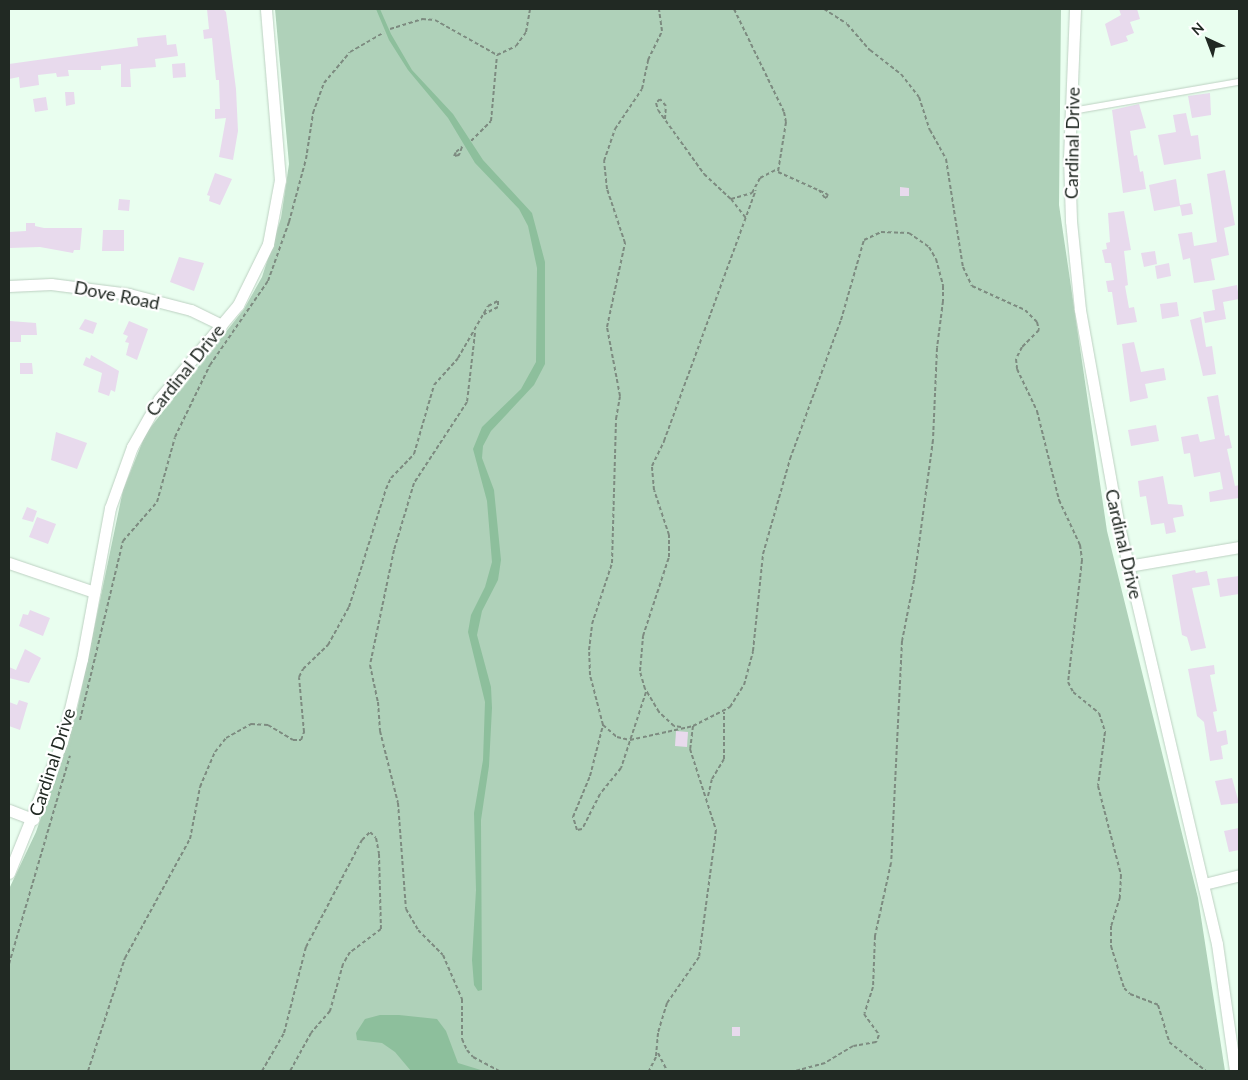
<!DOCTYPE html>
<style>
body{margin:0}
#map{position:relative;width:1248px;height:1080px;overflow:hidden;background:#e9feef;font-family:Lato,sans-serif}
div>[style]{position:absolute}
.green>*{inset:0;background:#afd1b9}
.water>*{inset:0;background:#8dbf9c}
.building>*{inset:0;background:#e8daed}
.path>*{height:2px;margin-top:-1px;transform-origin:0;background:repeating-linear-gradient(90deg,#7d8b80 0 4px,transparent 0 6.5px)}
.roads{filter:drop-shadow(0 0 1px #bdd1c2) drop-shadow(0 0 1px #bdd1c2)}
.lane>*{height:5.5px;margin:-2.75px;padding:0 2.75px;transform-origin:2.75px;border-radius:2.75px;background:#fff}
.street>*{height:11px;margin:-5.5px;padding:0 5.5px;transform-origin:5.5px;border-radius:5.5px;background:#fff}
span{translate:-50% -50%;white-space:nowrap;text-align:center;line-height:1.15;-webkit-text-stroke:4.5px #fff;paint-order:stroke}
.street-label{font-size:18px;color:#212923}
.frame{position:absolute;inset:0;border:10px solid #212923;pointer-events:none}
.north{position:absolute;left:1183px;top:15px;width:50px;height:50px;-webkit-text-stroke:4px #fff;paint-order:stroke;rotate:317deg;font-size:14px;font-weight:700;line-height:20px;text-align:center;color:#212923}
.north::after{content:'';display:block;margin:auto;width:18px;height:22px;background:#212923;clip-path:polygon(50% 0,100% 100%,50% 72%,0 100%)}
</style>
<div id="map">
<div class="green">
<i style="clip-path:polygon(275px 9px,1061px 9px,1059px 205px,1107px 531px,1198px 898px,1225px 1071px,9px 1071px,9px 889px,36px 832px,76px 715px,123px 490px,146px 433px,244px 309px,262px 277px,281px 218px,289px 164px)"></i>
</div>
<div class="water">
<i style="clip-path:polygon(376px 9px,380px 9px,391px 34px,412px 70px,453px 114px,483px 160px,532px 213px,545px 262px,545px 364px,534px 385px,491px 431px,483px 446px,482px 458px,494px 490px,501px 560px,498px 580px,482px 611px,477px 635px,491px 687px,492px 708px,489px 766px,481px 820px,482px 990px,478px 991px,474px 985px,472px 960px,476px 890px,474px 813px,483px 760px,485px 702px,468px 632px,471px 615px,485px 587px,492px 562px,487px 501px,473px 449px,482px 427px,521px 389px,536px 362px,537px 268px,528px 226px,519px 209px,475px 163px,448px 118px,408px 70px,389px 40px)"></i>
<i style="clip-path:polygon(399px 1015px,437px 1019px,446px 1031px,458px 1063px,484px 1071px,411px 1071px,395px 1052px,382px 1043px,357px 1040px,356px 1033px,365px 1019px,380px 1015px)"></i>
</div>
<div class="building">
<i style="clip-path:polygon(207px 9px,223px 9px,226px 12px,236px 89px,238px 131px,233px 160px,219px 157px,226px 118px,215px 119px,215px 109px,220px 109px,219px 80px,216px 80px,212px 38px,204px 39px,203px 30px,209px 29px)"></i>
<i style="clip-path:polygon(1119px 9px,1137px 9px,1140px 19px,1130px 22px,1134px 33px,1126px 36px,1128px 41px,1111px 46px,1105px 24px,1121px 15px)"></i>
<i style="clip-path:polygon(166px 35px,167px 45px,176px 44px,178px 56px,155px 59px,156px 67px,130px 69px,131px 87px,121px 87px,121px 64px,101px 66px,101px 70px,68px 70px,69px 76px,57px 77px,56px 73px,38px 75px,39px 85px,20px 88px,19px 77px,9px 79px,9px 64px,138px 46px,137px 38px)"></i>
<i style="clip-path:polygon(185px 63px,186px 77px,173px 78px,172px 64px)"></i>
<i style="clip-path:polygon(65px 92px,74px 92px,75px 104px,66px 106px)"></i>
<i style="clip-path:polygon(1210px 93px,1211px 115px,1192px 118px,1188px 96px)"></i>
<i style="clip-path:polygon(46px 97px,48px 110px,35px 112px,33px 99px)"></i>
<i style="clip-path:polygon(1139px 104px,1146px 128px,1130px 131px,1134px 156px,1137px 155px,1140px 172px,1143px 171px,1146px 189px,1123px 193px,1112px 110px)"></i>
<i style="clip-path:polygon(1186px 113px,1191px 136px,1198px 135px,1201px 159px,1164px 165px,1158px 135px,1176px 132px,1173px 115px)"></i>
<i style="clip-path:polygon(1225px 170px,1235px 225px,1224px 228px,1229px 255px,1211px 259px,1215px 280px,1194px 283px,1190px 258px,1183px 260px,1178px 234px,1192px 232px,1194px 246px,1217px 242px,1207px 174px)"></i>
<i style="clip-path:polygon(215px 173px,232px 179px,220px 205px,209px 201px,210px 196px,207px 195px)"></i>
<i style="clip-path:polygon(1176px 179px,1180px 205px,1191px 203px,1193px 214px,1182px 216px,1180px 206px,1154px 211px,1149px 185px)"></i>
<i style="clip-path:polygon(900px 187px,909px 188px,909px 196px,900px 196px)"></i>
<i style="clip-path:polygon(119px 199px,130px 200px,129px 211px,118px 210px)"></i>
<i style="clip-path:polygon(1124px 211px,1131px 250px,1124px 251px,1128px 285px,1125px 286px,1129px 308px,1134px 307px,1137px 322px,1117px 325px,1112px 292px,1108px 292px,1106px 281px,1114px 280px,1111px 263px,1105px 263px,1102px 250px,1107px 249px,1106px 243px,1110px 242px,1108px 213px)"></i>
<i style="clip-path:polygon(26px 223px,35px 223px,35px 226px,44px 228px,82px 228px,80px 250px,74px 250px,73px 253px,40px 247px,9px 248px,9px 232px,26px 231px)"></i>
<i style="clip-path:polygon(103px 230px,124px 230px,124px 251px,102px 251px)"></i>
<i style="clip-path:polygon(1155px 251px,1157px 264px,1144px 267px,1141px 253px)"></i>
<i style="clip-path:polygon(179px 257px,204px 263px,194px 291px,170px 282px)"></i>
<i style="clip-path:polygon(1169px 263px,1171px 276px,1157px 279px,1155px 266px)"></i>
<i style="clip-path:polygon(1237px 285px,1239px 299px,1223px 302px,1226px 319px,1205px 323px,1203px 312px,1215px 310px,1212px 290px)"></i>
<i style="clip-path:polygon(1177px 302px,1179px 316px,1162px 319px,1160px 304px)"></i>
<i style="clip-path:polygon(1201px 317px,1206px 347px,1212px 346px,1216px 374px,1203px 376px,1190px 320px)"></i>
<i style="clip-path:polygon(85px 319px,97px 323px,93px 334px,79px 329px)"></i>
<i style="clip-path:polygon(10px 321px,36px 323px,37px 335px,21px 335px,21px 342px,10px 342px)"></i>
<i style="clip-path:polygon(129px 321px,148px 329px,137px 360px,126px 355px,129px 343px,125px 342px,128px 336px,123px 334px)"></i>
<i style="clip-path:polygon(1134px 342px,1141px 372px,1164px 368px,1166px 380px,1145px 384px,1148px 398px,1130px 402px,1122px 344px)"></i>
<i style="clip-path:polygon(91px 355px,119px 371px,115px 392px,111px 390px,109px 396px,98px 392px,102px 373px,83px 365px,86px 357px,90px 359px)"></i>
<i style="clip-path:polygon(20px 363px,32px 363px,33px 374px,20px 374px)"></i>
<i style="clip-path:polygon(1218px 395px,1225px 436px,1229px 435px,1232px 448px,1227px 449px,1235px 486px,1239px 485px,1239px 498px,1210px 502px,1209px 492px,1223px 489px,1220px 472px,1194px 477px,1190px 453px,1184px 454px,1181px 437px,1198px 434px,1200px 442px,1215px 439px,1207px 397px)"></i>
<i style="clip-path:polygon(1156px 425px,1159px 441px,1131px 446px,1128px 430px)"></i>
<i style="clip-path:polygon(56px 432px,87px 443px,77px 469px,51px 460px)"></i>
<i style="clip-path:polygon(1163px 476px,1168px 504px,1182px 505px,1184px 516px,1173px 518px,1176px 532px,1166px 534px,1164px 523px,1151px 525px,1146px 496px,1140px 497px,1138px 481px)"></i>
<i style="clip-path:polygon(27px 507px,37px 511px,33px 522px,22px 519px)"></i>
<i style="clip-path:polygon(37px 517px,56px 524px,48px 544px,29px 537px)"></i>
<i style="clip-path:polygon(1195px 570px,1196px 573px,1207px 571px,1210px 585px,1192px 588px,1206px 648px,1191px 651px,1187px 637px,1182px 635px,1172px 575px)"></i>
<i style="clip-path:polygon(1239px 576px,1239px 594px,1220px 597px,1217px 579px)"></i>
<i style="clip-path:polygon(30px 610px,50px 618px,43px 636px,19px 626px,23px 614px,28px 615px)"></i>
<i style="clip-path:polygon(25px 649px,41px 658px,29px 683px,9px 678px,9px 667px,16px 670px)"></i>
<i style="clip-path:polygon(1214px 665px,1215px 674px,1210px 675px,1217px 711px,1213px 712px,1217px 732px,1226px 730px,1228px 744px,1221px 746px,1223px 759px,1210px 761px,1204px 722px,1197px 716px,1188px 669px)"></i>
<i style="clip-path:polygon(19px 700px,28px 703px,20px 730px,9px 726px,9px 702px,17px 705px)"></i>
<i style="clip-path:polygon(676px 731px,688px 732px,687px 747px,675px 746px)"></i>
<i style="clip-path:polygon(1232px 778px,1239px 803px,1221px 805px,1215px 781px)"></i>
<i style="clip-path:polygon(1239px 828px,1239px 850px,1229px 852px,1224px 831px)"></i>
<i style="clip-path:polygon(732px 1027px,740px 1027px,740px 1036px,732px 1036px)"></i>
</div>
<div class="path">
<i style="left:734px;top:9px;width:114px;rotate:64.1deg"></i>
<i style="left:784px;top:112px;width:10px;rotate:79deg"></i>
<i style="left:786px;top:122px;width:51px;rotate:99.1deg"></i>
<i style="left:778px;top:172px;width:54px;rotate:24.2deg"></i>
<i style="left:827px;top:194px;width:2px;rotate:63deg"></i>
<i style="left:828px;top:196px;width:4px;rotate:146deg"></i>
<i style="left:825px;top:198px;width:10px;rotate:-127deg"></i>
<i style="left:824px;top:9px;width:27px;rotate:33deg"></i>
<i style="left:847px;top:24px;width:35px;rotate:49deg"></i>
<i style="left:870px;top:50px;width:39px;rotate:38deg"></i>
<i style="left:901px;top:74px;width:29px;rotate:52deg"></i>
<i style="left:919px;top:97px;width:35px;rotate:72deg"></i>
<i style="left:930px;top:130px;width:33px;rotate:61deg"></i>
<i style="left:946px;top:159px;width:109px;rotate:81.1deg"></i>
<i style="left:963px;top:267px;width:21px;rotate:65deg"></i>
<i style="left:972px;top:286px;width:58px;rotate:24.4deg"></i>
<i style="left:1025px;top:310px;width:17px;rotate:45deg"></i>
<i style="left:1037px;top:322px;width:8px;rotate:76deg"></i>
<i style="left:1039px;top:330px;width:24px;rotate:135deg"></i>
<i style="left:1022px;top:347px;width:13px;rotate:117deg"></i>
<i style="left:1016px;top:359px;width:10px;rotate:84deg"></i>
<i style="left:1017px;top:369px;width:47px;rotate:64.5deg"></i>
<i style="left:1037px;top:411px;width:92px;rotate:76.1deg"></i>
<i style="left:1059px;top:500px;width:50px;rotate:65deg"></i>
<i style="left:1080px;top:545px;width:15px;rotate:82deg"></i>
<i style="left:1082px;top:560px;width:123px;rotate:96.5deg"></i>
<i style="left:1068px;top:682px;width:11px;rotate:63deg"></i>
<i style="left:1073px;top:692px;width:33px;rotate:39deg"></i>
<i style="left:1099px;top:713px;width:20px;rotate:72deg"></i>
<i style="left:1105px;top:732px;width:54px;rotate:97.4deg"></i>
<i style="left:1098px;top:786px;width:92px;rotate:75.5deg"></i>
<i style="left:1121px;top:875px;width:22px;rotate:93deg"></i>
<i style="left:1120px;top:897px;width:30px;rotate:107deg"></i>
<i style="left:1111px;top:926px;width:20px;rotate:90deg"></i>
<i style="left:1111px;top:946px;width:44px;rotate:72.8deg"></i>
<i style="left:1124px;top:988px;width:8px;rotate:45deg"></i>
<i style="left:1130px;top:994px;width:30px;rotate:21deg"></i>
<i style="left:1158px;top:1005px;width:39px;rotate:73deg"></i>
<i style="left:1169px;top:1042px;width:47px;rotate:38.1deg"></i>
<i style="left:390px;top:29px;width:34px;rotate:-17deg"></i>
<i style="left:422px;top:19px;width:13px;rotate:4deg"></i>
<i style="left:435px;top:20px;width:71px;rotate:29.4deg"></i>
<i style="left:497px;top:55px;width:21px;rotate:-25deg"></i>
<i style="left:516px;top:46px;width:17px;rotate:-54deg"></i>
<i style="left:526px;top:32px;width:23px;rotate:-80deg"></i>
<i style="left:665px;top:119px;width:13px;rotate:-86deg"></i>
<i style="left:666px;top:106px;width:9px;rotate:-131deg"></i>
<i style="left:660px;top:99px;width:6px;rotate:135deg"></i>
<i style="left:656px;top:103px;width:7px;rotate:74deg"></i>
<i style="left:658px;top:110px;width:79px;rotate:54.3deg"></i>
<i style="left:704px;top:174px;width:37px;rotate:43deg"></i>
<i style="left:731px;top:199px;width:22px;rotate:-16deg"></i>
<i style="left:752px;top:193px;width:17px;rotate:-62deg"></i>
<i style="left:760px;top:178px;width:20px;rotate:-27deg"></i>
<i style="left:471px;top:141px;width:28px;rotate:-45deg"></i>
<i style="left:491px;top:121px;width:66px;rotate:-84.8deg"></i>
<i style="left:462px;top:147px;width:9px;rotate:111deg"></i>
<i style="left:459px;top:155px;width:5px;rotate:169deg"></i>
<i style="left:454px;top:156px;width:4px;rotate:-63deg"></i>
<i style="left:456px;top:152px;width:8px;rotate:-40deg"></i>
<i style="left:731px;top:199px;width:24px;rotate:52deg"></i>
<i style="left:475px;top:333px;width:69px;rotate:96.6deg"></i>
<i style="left:467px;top:402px;width:97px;rotate:123.2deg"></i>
<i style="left:414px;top:483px;width:70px;rotate:106.6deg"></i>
<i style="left:394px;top:550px;width:117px;rotate:101.8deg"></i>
<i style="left:370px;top:665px;width:38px;rotate:78deg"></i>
<i style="left:378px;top:702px;width:29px;rotate:86deg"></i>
<i style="left:380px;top:731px;width:74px;rotate:76deg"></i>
<i style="left:398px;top:803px;width:106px;rotate:85.7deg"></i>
<i style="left:406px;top:909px;width:24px;rotate:60deg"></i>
<i style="left:418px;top:930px;width:35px;rotate:45deg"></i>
<i style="left:443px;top:955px;width:48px;rotate:66.6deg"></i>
<i style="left:462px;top:999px;width:40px;rotate:90deg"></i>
<i style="left:462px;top:1039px;width:12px;rotate:66deg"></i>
<i style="left:467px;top:1050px;width:9px;rotate:49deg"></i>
<i style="left:473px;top:1057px;width:30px;rotate:28deg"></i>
<i style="left:646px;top:692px;width:80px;rotate:108.2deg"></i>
<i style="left:621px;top:768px;width:33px;rotate:129deg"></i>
<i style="left:600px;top:794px;width:39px;rotate:117deg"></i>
<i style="left:582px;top:829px;width:5px;rotate:169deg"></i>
<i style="left:577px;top:830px;width:14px;rotate:-107deg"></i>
<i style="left:573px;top:817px;width:44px;rotate:-67.5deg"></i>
<i style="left:590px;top:776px;width:53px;rotate:-75.7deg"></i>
<i style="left:603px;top:725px;width:52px;rotate:-104.6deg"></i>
<i style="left:590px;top:675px;width:25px;rotate:-92deg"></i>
<i style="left:589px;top:650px;width:26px;rotate:-83deg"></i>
<i style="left:592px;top:624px;width:64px;rotate:-71.8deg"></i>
<i style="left:612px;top:563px;width:144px;rotate:-88.4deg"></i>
<i style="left:616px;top:419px;width:23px;rotate:-80deg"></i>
<i style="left:620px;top:396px;width:70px;rotate:-100.7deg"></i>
<i style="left:607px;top:327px;width:86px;rotate:-77.9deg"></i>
<i style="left:625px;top:243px;width:57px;rotate:-108.4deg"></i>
<i style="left:607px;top:189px;width:28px;rotate:-96deg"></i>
<i style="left:604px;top:161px;width:34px;rotate:-71deg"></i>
<i style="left:615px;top:129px;width:48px;rotate:-56deg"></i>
<i style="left:642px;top:89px;width:30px;rotate:-78deg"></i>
<i style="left:648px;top:60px;width:32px;rotate:-64deg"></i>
<i style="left:662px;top:31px;width:22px;rotate:-98deg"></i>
<i style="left:80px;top:720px;width:184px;rotate:-76.5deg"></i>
<i style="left:123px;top:541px;width:52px;rotate:-48.9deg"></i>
<i style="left:157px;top:502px;width:67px;rotate:-74.5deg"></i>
<i style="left:175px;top:437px;width:80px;rotate:-64.1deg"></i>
<i style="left:210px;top:365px;width:102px;rotate:-55.4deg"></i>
<i style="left:268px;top:281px;width:63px;rotate:-70.4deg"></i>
<i style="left:289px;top:222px;width:65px;rotate:-74.9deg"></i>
<i style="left:306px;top:159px;width:47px;rotate:-81.3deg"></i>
<i style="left:313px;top:113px;width:32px;rotate:-70deg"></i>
<i style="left:324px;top:83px;width:40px;rotate:-50deg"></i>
<i style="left:350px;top:52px;width:39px;rotate:-30deg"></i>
<i style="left:603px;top:725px;width:18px;rotate:41deg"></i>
<i style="left:617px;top:737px;width:13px;rotate:13deg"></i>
<i style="left:630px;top:740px;width:65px;rotate:-12.5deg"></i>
<i style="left:693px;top:726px;width:23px;rotate:97deg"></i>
<i style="left:690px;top:749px;width:85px;rotate:72.2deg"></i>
<i style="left:716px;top:830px;width:128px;rotate:97.6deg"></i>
<i style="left:699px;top:957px;width:56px;rotate:124.8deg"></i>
<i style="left:667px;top:1003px;width:31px;rotate:107deg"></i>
<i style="left:658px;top:1033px;width:24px;rotate:95deg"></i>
<i style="left:656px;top:1057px;width:16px;rotate:117deg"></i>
<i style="left:693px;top:726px;width:42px;rotate:-27.2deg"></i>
<i style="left:730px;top:707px;width:26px;rotate:-58deg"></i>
<i style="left:744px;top:685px;width:35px;rotate:-75deg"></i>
<i style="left:753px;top:651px;width:98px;rotate:-84.1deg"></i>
<i style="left:763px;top:554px;width:99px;rotate:-74.1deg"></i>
<i style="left:790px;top:459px;width:148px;rotate:-69.9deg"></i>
<i style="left:841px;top:320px;width:83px;rotate:-74deg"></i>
<i style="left:864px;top:240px;width:19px;rotate:-25deg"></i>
<i style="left:881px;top:232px;width:28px;rotate:2deg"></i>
<i style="left:909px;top:233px;width:24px;rotate:35deg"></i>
<i style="left:929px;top:247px;width:14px;rotate:60deg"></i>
<i style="left:936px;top:259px;width:28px;rotate:75deg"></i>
<i style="left:943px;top:286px;width:15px;rotate:90deg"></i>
<i style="left:943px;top:301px;width:47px;rotate:97.3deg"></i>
<i style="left:937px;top:348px;width:92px;rotate:92.5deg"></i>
<i style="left:933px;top:440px;width:141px;rotate:97.7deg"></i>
<i style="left:914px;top:580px;width:62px;rotate:101.1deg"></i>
<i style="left:902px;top:641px;width:222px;rotate:92.8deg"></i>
<i style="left:891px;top:863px;width:75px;rotate:102.4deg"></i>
<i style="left:875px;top:936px;width:51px;rotate:92.2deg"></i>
<i style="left:873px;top:987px;width:28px;rotate:108deg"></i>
<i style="left:864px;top:1014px;width:26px;rotate:54deg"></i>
<i style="left:879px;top:1035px;width:8px;rotate:113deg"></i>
<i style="left:876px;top:1042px;width:23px;rotate:170deg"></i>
<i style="left:853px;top:1046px;width:33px;rotate:149deg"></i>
<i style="left:825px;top:1063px;width:30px;rotate:165deg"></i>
<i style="left:681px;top:727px;width:7px;rotate:-172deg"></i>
<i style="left:674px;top:726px;width:21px;rotate:-137deg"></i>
<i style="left:659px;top:712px;width:27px;rotate:-121deg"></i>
<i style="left:645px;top:689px;width:19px;rotate:-106deg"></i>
<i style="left:640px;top:671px;width:35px;rotate:-85deg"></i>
<i style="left:643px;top:636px;width:83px;rotate:-71.8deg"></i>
<i style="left:669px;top:557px;width:22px;rotate:-90deg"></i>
<i style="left:669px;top:535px;width:47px;rotate:-108.4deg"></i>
<i style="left:654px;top:490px;width:24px;rotate:-95deg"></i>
<i style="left:652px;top:466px;width:28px;rotate:-64deg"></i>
<i style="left:664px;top:441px;width:267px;rotate:-69.9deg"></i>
<i style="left:708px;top:796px;width:17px;rotate:-77deg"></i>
<i style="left:712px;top:779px;width:23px;rotate:-59deg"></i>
<i style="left:724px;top:759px;width:47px;rotate:-90deg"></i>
<i style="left:9px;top:964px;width:217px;rotate:-73.7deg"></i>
<i style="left:658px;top:1053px;width:20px;rotate:63deg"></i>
<i style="left:88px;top:1071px;width:119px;rotate:-71.9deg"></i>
<i style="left:125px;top:958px;width:136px;rotate:-61.4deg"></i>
<i style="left:190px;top:839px;width:53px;rotate:-79.1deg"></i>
<i style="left:200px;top:787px;width:38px;rotate:-67deg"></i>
<i style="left:215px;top:752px;width:18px;rotate:-52deg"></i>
<i style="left:226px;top:738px;width:29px;rotate:-29deg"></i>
<i style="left:251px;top:724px;width:17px;rotate:3deg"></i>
<i style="left:268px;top:725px;width:29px;rotate:31deg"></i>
<i style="left:293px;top:740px;width:8px"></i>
<i style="left:301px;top:740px;width:9px;rotate:-69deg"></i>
<i style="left:304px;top:732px;width:55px;rotate:-95.2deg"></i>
<i style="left:299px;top:677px;width:9px;rotate:-63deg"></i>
<i style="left:303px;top:669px;width:35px;rotate:-44deg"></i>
<i style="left:328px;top:645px;width:43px;rotate:-61.1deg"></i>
<i style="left:349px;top:607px;width:124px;rotate:-72.6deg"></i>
<i style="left:386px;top:489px;width:12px;rotate:-66deg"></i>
<i style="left:391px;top:478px;width:33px;rotate:-46deg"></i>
<i style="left:414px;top:454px;width:72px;rotate:-73.8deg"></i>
<i style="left:434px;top:385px;width:36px;rotate:-48deg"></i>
<i style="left:458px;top:358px;width:60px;rotate:-60deg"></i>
<i style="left:488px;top:306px;width:11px;rotate:-27deg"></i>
<i style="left:498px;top:301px;width:6px;rotate:90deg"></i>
<i style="left:498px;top:307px;width:16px;rotate:153deg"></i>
<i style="left:262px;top:1071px;width:44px;rotate:-59.9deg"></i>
<i style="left:284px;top:1033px;width:89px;rotate:-75.7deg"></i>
<i style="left:306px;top:947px;width:121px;rotate:-62.4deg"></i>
<i style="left:362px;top:840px;width:11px;rotate:-45deg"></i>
<i style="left:370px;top:832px;width:8px;rotate:45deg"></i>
<i style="left:376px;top:838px;width:16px;rotate:79deg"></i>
<i style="left:379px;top:854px;width:75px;rotate:88.5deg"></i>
<i style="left:381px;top:929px;width:39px;rotate:143deg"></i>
<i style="left:350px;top:952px;width:14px;rotate:120deg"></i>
<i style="left:343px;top:964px;width:49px;rotate:105.5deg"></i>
<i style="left:330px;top:1011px;width:29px;rotate:131deg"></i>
<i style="left:311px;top:1033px;width:43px;rotate:118.9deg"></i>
</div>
<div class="roads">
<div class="lane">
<i style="left:1072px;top:111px;width:169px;rotate:-9.9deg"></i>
</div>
<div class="street">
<i style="left:1075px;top:9px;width:148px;rotate:92.3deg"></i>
<i style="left:1069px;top:157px;width:64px;rotate:88.2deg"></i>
<i style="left:1071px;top:221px;width:89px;rotate:84.2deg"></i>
<i style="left:1080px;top:310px;width:219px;rotate:79.8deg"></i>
<i style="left:1119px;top:526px;width:429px;rotate:76.8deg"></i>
<i style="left:1217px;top:944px;width:128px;rotate:81.9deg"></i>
<i style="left:9px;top:286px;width:42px;rotate:-2.7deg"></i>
<i style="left:51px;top:284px;width:79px;rotate:7.3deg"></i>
<i style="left:129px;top:294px;width:64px;rotate:14.5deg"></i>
<i style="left:191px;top:310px;width:34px;rotate:26deg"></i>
<i style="left:9px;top:563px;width:90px;rotate:18.8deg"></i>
<i style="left:1128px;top:566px;width:113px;rotate:-9.7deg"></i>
<i style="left:9px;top:810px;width:26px;rotate:21deg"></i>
<i style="left:9px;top:873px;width:141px;rotate:-68deg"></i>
<i style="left:62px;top:742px;width:85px;rotate:-76.5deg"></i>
<i style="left:82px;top:659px;width:154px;rotate:-79.5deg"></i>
<i style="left:110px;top:508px;width:65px;rotate:-70.2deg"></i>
<i style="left:132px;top:447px;width:55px;rotate:-60.6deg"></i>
<i style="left:159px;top:399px;width:123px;rotate:-50deg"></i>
<i style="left:238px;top:305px;width:68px;rotate:-63.8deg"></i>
<i style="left:268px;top:244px;width:65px;rotate:-79.4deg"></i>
<i style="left:280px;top:180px;width:172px;rotate:-94.7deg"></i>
<i style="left:1204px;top:884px;width:36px;rotate:-14deg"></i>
</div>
</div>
<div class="street-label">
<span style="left:1072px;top:143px;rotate:-89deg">Cardinal Drive</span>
<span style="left:117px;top:295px;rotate:11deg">Dove Road</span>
<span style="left:185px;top:370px;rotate:-51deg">Cardinal Drive</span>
<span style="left:1124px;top:544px;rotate:77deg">Cardinal Drive</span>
<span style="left:52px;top:762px;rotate:-72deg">Cardinal Drive</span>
</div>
<div class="frame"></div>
<div class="north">N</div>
</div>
